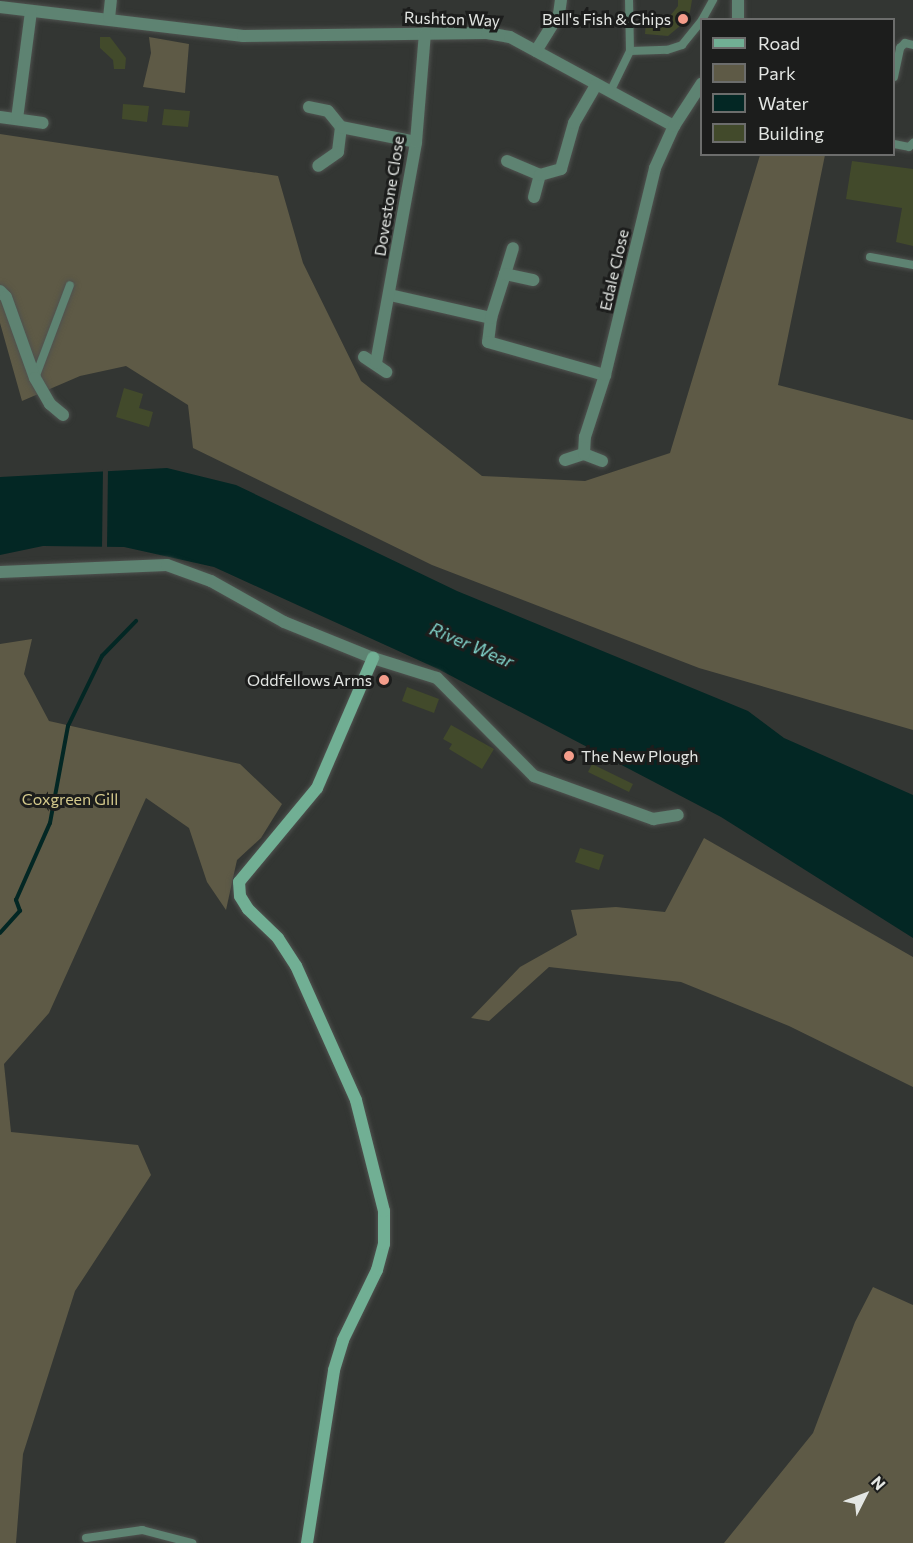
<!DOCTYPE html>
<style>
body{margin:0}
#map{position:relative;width:913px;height:1543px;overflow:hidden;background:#333633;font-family:Commissioner,sans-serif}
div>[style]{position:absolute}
.green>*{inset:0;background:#5e5a46}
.water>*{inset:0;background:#032724}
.pier>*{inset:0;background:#333633}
.stream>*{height:4px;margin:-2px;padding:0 2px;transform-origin:2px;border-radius:2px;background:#032724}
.building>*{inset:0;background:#424a2b}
.roads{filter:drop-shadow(0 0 2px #4f524f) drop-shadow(0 0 2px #4f524f)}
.lane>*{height:8px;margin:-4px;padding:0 4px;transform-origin:4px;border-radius:4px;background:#5e8372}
.street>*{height:12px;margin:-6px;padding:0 6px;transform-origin:6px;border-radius:6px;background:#5e8372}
.secondary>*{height:12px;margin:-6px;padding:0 6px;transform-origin:6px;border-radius:6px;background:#71af94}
.dots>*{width:16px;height:16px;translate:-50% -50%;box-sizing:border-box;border:3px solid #1c1d1c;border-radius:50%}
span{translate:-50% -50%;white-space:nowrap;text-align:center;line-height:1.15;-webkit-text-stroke:6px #1c1d1c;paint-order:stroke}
.street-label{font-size:16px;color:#e3e6e3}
.poi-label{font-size:16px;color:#e3e6e3}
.right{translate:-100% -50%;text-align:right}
.left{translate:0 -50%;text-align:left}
.park-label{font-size:16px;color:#d4c98c}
.water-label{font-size:18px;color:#80d1c8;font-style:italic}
.legend{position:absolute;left:700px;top:18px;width:195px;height:138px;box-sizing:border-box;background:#1c1d1c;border:2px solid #6c6d6c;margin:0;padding:8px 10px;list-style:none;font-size:18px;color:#e3e6e3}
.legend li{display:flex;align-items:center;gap:12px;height:30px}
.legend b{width:30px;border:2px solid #6c6d6c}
.north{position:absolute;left:835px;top:1465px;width:60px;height:60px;-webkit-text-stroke:4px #1c1d1c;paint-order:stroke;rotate:48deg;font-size:16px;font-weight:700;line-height:24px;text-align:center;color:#e3e6e3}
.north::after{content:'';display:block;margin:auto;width:21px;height:27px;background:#e3e6e3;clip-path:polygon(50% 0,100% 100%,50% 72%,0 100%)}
</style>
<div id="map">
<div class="green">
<i style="clip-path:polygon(149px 37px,189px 44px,185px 93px,143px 87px,151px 53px)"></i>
<i style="clip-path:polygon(0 134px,278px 176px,303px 263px,361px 381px,482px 476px,585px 481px,670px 453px,760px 155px,825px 155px,778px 385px,913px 420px,913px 730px,699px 668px,432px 565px,193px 448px,188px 405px,126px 366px,80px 376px,22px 401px,0 323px)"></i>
<i style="clip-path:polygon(32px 639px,24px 674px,49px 721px,240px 764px,282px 804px,261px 838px,237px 860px,226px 910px,207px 882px,189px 828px,146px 798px,49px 1013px,4px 1064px,11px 1132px,138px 1145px,151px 1175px,75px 1291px,23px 1454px,16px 1543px,0 1543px,0 644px)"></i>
<i style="clip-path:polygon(704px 838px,913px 957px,913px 1087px,789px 1026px,681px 982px,549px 967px,489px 1021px,471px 1018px,520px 967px,577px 935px,571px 910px,616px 907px,665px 912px)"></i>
<i style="clip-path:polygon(873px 1287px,913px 1305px,913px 1543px,724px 1543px,813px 1433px,855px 1322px)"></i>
</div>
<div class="water">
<i style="clip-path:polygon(167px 468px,236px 485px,457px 591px,748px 711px,784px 738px,913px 795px,913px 938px,721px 817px,438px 669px,214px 567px,124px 547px,43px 546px,0 555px,0 477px)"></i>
</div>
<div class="pier">
<i style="clip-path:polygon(103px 467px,108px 467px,107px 550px,102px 550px)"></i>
</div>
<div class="stream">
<i style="left:0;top:933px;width:30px;rotate:-48deg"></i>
<i style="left:20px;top:911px;width:12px;rotate:-110deg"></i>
<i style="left:16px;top:900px;width:84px;rotate:-66.2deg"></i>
<i style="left:50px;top:823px;width:99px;rotate:-79.5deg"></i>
<i style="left:68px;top:726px;width:78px;rotate:-64.1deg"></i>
<i style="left:102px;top:656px;width:49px;rotate:-45.8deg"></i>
</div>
<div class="building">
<i style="clip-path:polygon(678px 0,692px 0,690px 12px,680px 26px,668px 36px,645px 34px,646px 20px,666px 21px,678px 6px)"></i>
<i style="clip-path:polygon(100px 37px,110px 37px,126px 58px,125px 69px,114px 69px,113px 60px,100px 48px)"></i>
<i style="clip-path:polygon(123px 104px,149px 106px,147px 122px,122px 119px)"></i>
<i style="clip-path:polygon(164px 109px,190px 111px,188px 127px,162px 125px)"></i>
<i style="clip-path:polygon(852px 161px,913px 169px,913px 246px,896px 242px,902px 208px,846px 199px)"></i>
<i style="clip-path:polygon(124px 388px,143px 394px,139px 408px,153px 412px,149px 427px,116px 417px)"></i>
<i style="clip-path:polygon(407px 687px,439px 699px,434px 713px,402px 701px)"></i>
<i style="clip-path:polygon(451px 725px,494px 749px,482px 769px,449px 749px,452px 744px,443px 739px)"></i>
<i style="clip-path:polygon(592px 764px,633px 784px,629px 792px,588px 772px)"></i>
<i style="clip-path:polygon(580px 848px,604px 855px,599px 870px,575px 862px)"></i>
</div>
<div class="roads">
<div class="lane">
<i style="left:702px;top:20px;width:23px;rotate:-61deg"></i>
<i style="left:630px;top:51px;width:37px;rotate:-2deg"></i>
<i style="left:667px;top:50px;width:16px;rotate:-18deg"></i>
<i style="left:682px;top:45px;width:32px;rotate:-51deg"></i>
<i style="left:894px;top:77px;width:30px;rotate:-78deg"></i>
<i style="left:900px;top:48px;width:7px;rotate:-45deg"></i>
<i style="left:905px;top:43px;width:8px;rotate:14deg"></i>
<i style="left:610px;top:92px;width:46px;rotate:-64deg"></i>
<i style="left:630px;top:51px;width:51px;rotate:-91.1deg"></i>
<i style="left:894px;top:144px;width:15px;rotate:11deg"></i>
<i style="left:909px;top:147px;width:6px;rotate:-45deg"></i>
<i style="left:870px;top:257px;width:44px;rotate:10.5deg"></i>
<i style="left:35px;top:378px;width:99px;rotate:-69.4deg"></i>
<i style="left:86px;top:1538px;width:57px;rotate:-8.1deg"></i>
<i style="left:142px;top:1530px;width:52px;rotate:14.6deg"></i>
</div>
<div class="street">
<i style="left:0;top:7px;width:245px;rotate:6.8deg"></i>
<i style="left:243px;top:36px;width:244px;rotate:-0.7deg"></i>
<i style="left:487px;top:33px;width:23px;rotate:10deg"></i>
<i style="left:510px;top:37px;width:187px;rotate:28.5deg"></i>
<i style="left:109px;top:18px;width:18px;rotate:-84deg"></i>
<i style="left:738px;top:20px;width:20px;rotate:-90deg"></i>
<i style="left:536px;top:51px;width:44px;rotate:-58.1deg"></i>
<i style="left:559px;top:14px;width:14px;rotate:-82deg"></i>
<i style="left:309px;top:107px;width:19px;rotate:12deg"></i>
<i style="left:328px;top:111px;width:21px;rotate:51deg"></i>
<i style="left:341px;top:127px;width:25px;rotate:97deg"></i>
<i style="left:338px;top:152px;width:24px;rotate:145deg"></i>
<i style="left:0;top:117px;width:43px;rotate:7.9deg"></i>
<i style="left:17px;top:119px;width:109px;rotate:-82.6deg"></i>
<i style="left:341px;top:127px;width:76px;rotate:11.3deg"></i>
<i style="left:507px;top:161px;width:36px;rotate:23deg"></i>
<i style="left:534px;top:197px;width:23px;rotate:-75deg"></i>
<i style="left:540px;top:175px;width:22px;rotate:-16deg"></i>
<i style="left:561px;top:169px;width:48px;rotate:-74.2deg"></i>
<i style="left:574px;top:123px;width:44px;rotate:-59.9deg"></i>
<i style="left:505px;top:274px;width:27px;rotate:-73deg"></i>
<i style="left:0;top:291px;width:8px;rotate:45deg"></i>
<i style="left:6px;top:297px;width:86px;rotate:70.3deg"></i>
<i style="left:35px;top:378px;width:30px;rotate:60deg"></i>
<i style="left:50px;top:404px;width:17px;rotate:40deg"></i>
<i style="left:390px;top:295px;width:104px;rotate:12.8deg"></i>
<i style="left:491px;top:318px;width:24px;rotate:97deg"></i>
<i style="left:488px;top:342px;width:122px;rotate:15.8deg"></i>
<i style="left:491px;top:318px;width:46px;rotate:-72.3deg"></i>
<i style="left:505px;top:274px;width:29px;rotate:12deg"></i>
<i style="left:364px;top:357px;width:27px;rotate:34deg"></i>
<i style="left:376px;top:363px;width:225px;rotate:-79.7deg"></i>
<i style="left:416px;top:142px;width:109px;rotate:-85.3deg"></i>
<i style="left:565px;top:460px;width:20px;rotate:-18deg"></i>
<i style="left:602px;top:461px;width:19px;rotate:-159deg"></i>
<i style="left:584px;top:454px;width:17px;rotate:-87deg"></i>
<i style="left:585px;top:437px;width:65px;rotate:-72.1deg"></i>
<i style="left:605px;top:375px;width:213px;rotate:-76.4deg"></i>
<i style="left:655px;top:168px;width:46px;rotate:-65.7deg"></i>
<i style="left:674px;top:126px;width:51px;rotate:-56.9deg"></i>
<i style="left:0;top:572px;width:167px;rotate:-2.4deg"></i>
<i style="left:167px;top:565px;width:47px;rotate:20deg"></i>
<i style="left:211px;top:581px;width:84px;rotate:29.3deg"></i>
<i style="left:284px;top:622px;width:96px;rotate:22deg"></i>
<i style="left:373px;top:658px;width:67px;rotate:17.4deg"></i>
<i style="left:437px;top:678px;width:138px;rotate:45.3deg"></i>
<i style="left:534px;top:776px;width:127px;rotate:19.9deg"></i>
<i style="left:653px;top:819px;width:25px;rotate:-9deg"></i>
</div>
<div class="secondary">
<i style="left:307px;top:1543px;width:175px;rotate:-81.1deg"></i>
<i style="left:334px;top:1370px;width:31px;rotate:-73deg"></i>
<i style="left:343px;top:1340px;width:78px;rotate:-64.1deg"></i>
<i style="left:377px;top:1270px;width:27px;rotate:-75deg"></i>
<i style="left:384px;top:1244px;width:33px;rotate:-90deg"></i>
<i style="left:384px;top:1211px;width:114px;rotate:-104.2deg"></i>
<i style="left:356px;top:1100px;width:147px;rotate:-114.1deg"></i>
<i style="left:296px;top:966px;width:33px;rotate:-123deg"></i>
<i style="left:278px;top:938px;width:42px;rotate:-136deg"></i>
<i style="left:248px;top:909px;width:15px;rotate:-122deg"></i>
<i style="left:240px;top:896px;width:14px;rotate:-94deg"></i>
<i style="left:239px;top:882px;width:122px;rotate:-50.3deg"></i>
<i style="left:317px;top:788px;width:142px;rotate:-66.7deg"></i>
</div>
</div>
<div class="dots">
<i style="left:683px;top:19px;background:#f49d8b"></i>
<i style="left:384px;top:680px;background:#f49d8b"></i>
<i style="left:569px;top:756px;background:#f49d8b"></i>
</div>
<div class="street-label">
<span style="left:452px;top:19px;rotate:2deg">Rushton Way</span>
<span style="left:389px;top:196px;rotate:-81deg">Dovestone Close</span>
<span style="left:614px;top:270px;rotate:-77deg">Edale Close</span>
</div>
<div class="poi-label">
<span class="right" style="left:671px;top:19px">Bell's Fish &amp; Chips</span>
<span class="right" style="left:372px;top:680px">Oddfellows Arms</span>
<span class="left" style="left:581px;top:756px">The New Plough</span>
</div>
<div class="park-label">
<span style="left:70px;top:799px">Coxgreen Gill</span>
</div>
<div class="water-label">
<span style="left:472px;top:645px;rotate:23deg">River Wear</span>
</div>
<ul class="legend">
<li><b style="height:8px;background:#71af94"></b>Road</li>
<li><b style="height:16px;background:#5e5a46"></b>Park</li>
<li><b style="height:16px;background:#032724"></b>Water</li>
<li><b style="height:16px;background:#424a2b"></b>Building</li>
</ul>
<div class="north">N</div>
</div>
